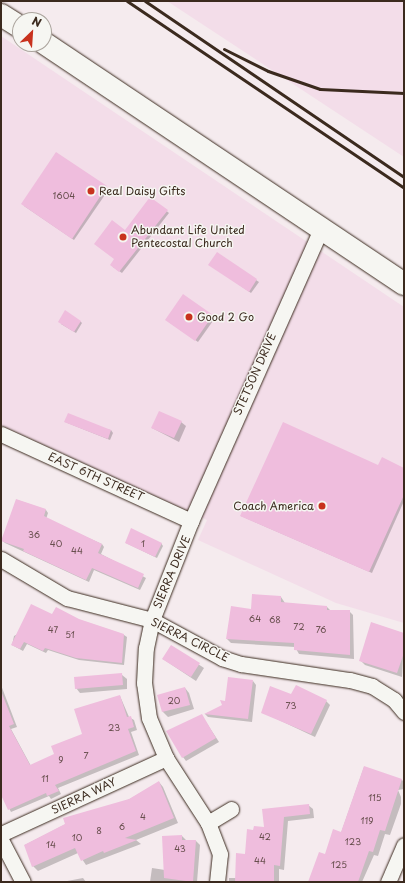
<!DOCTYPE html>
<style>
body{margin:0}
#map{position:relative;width:405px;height:883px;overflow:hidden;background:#f5ebee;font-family:"Playpen Sans",sans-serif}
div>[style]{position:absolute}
.built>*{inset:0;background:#f3dde9}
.shadow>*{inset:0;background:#0003}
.building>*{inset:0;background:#efbddd}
.roads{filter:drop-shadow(0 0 1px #3b2a1e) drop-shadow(0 0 1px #3b2a1e)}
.minor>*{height:15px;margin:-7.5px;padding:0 7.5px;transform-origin:7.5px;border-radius:7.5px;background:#f6f6f2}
.primary>*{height:22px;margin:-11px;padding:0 11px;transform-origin:11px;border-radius:11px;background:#f6f6f2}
.rail>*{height:3px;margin:-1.5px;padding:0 1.5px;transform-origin:1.5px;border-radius:1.5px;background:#3b2a1e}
.dots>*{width:11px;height:11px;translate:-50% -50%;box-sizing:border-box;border:2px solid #f6f6f2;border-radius:50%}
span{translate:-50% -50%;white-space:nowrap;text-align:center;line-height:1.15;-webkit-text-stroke:3px #f6f6f2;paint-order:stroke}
.number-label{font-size:9px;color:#684f4e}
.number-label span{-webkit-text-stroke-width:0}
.poi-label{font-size:11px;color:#3b2a1e}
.left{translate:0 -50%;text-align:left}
.right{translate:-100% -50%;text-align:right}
.street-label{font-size:11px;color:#3b2a1e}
.frame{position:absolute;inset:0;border:2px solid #3b2a1e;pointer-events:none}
.north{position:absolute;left:12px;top:12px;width:40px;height:40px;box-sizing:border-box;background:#f6f6f2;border:1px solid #aba49d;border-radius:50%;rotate:25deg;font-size:11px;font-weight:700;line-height:16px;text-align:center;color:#3b2a1e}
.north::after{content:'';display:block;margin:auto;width:14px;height:18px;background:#c8321e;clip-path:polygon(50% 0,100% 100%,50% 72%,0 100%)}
</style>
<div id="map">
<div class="built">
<i style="clip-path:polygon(167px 1px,404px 1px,404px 157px)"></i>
<i style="clip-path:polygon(1px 36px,404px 307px,404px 623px,336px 603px,198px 540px,207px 520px,1px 425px)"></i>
</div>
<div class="shadow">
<i style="clip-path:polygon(56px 153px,109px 189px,74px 240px,24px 206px)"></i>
<i style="clip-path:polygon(150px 198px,169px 213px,122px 273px,113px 267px,125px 232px)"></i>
<i style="clip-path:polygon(217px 254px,259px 282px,251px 293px,212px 266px)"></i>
<i style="clip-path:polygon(183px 296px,215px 318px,198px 342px,169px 322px)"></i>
<i style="clip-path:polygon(80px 321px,82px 323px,76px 333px,61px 324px)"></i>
<i style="clip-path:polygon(65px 422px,111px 430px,113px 433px,110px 440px)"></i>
<i style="clip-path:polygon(181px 422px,186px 426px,179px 442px,152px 428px)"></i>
<i style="clip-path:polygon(378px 467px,404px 469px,404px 501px,372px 573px,241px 516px)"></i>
<i style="clip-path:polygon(17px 500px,46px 510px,48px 513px,46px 519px,102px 544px,104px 547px,101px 554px,146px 578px,140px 590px,94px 570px,89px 582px,5px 543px,2px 540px)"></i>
<i style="clip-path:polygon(126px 543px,161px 543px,163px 546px,157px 558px)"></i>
<i style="clip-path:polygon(253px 595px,281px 597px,285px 603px,327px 607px,331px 611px,349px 611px,353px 615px,354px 659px,299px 654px,295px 647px,231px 643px,227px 639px,252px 610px)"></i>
<i style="clip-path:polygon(53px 615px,124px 635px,127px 637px,124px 665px,79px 660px,48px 650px,46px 653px,27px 644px,23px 651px,12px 645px,14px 636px)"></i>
<i style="clip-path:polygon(404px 634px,402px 677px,365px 665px,360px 660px)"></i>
<i style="clip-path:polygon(171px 646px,204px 668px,196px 681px,163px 659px)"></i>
<i style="clip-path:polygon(122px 675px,127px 679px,127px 689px,80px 693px,76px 688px)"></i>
<i style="clip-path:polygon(253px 681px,256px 685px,252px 722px,208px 717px,205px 714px,223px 706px)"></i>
<i style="clip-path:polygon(1px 685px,17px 727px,11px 729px,31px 766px,56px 755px,83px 735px,120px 696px,129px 717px,134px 720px,137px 730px,131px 732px,139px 755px,58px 788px,61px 794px,51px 799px,49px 796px,11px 812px,1px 793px)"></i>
<i style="clip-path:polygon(185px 688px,189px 693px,194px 709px,168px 717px,163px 712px,158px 696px)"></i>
<i style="clip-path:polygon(326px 701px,330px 705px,315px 737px,262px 712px)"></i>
<i style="clip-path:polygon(202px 716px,219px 742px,186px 761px,183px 757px)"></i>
<i style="clip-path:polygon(364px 767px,404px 781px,404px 789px,398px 790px,401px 797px,401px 804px,390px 835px,385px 834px,378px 856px,374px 855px,362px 882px,310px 882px,341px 833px)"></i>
<i style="clip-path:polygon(159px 782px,163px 787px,178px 823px,136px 840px,141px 844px,86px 865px,78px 853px,38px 871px,33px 866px,25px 845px,66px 824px,130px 799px)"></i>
<i style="clip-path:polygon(308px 805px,313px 809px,314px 818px,288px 821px,284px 870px,279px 869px,279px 882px,229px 882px,229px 878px,236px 878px,254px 831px,265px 828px,263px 810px)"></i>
<i style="clip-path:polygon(182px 836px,187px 841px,196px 841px,200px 845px,197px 882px,150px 882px,152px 868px,165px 870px)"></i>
<i style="clip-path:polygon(83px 878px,86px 882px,62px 882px)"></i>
</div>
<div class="building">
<i style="clip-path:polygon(56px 152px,107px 186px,72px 239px,21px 204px)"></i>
<i style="clip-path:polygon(150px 197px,168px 210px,119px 272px,110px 265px,114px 259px,94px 244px,112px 220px,125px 230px)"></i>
<i style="clip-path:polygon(217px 252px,257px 279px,249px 292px,208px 265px)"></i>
<i style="clip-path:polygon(183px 294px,213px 315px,195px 341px,165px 320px)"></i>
<i style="clip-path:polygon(65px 310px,81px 321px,74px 332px,58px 322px)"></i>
<i style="clip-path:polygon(159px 411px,182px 421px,174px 438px,151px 428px)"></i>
<i style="clip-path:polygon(68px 413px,111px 430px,108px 439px,64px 422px)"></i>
<i style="clip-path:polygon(283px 422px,378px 465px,382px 457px,404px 468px,404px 495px,369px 572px,240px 516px)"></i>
<i style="clip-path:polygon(16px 499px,46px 509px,44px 516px,102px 544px,98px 553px,144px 574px,138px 588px,92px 568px,86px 580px,23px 551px,24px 549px,1px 541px)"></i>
<i style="clip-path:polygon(131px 528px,162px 543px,155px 557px,125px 543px)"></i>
<i style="clip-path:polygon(252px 594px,281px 596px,281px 602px,327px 606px,327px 610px,350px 610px,350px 655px,294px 650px,294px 643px,226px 639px,231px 606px,251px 609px)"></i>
<i style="clip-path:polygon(31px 604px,52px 614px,56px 607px,79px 619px,124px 634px,122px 663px,76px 658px,45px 648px,43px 651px,24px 642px,20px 649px,11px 645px)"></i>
<i style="clip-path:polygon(371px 622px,404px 633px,404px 653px,397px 673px,359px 661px)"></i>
<i style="clip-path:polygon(171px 645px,200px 663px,191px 677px,162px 659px)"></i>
<i style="clip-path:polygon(122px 673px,123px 685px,75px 689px,74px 677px)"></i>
<i style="clip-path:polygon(228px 677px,253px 680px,248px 719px,204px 714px,222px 705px,220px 700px,225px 701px)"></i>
<i style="clip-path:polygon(296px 685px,327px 700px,311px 734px,261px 713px,270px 686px,291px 694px)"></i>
<i style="clip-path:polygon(185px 687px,190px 705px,162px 712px,157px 695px)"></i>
<i style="clip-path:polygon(1px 691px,14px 724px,9px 726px,30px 765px,54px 754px,51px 746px,82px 734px,74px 709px,120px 695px,127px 717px,131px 716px,134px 727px,128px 729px,136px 751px,55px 785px,59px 791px,47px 796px,46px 793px,8px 810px,1px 795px)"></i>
<i style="clip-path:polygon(202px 714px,216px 738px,182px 758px,166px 731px)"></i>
<i style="clip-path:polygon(364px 766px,402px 779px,385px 831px,380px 830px,373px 852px,369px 851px,358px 882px,308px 882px,319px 852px,325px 854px,333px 829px,341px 832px)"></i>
<i style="clip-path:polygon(159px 781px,174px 818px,125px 838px,137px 840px,104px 853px,103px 851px,81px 861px,75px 848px,32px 867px,24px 845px,65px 824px,63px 818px,129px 799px)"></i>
<i style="clip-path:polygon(309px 804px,310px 814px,284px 817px,280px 866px,274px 865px,274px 882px,235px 882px,236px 853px,245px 854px,247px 829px,253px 830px,254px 826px,264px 827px,262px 809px)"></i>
<i style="clip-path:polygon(182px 835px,182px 840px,196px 840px,193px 882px,164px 878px,162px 836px)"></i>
</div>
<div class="roads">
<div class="minor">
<i style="left:1px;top:434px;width:209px;rotate:24.6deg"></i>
<i style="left:1px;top:559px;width:77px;rotate:30.6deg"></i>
<i style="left:67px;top:598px;width:88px;rotate:14.5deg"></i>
<i style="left:152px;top:620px;width:80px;rotate:28.5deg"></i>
<i style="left:222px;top:658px;width:20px;rotate:18deg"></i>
<i style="left:241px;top:664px;width:110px;rotate:8.4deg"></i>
<i style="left:350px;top:680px;width:23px;rotate:15deg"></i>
<i style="left:372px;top:686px;width:26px;rotate:32deg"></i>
<i style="left:394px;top:700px;width:16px;rotate:50deg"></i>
<i style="left:208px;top:823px;width:27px;rotate:-31deg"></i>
<i style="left:1px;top:834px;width:182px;rotate:-24.7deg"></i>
<i style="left:1px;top:840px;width:47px;rotate:62.4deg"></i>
<i style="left:217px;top:882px;width:28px;rotate:-84deg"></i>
<i style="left:220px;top:854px;width:33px;rotate:-111deg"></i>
<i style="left:208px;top:823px;width:77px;rotate:-122.9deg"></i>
<i style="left:166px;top:758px;width:43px;rotate:-113deg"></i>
<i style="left:149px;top:718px;width:35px;rotate:-98deg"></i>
<i style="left:144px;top:683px;width:35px;rotate:-87deg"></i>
<i style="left:146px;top:648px;width:29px;rotate:-78deg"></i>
<i style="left:152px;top:620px;width:106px;rotate:-68.5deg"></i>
<i style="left:191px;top:521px;width:320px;rotate:-66deg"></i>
<i style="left:388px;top:882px;width:40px;rotate:-66.6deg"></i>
</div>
<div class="primary">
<i style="left:1px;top:15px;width:22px;rotate:32deg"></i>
<i style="left:44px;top:43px;width:433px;rotate:33.8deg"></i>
</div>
</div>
<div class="rail">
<i style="left:127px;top:1px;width:334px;rotate:34deg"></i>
<i style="left:145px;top:1px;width:313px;rotate:34.2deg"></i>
<i style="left:224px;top:49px;width:49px;rotate:26.6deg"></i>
<i style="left:268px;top:71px;width:55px;rotate:19.1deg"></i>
<i style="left:320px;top:89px;width:84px;rotate:2.7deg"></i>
</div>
<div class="dots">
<i style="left:91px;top:191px;background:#c8321e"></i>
<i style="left:123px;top:237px;background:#c8321e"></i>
<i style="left:189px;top:317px;background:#c8321e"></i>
<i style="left:322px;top:506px;background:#c8321e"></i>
</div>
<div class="number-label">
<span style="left:64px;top:195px">1604</span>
<span style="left:34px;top:534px">36</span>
<span style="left:56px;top:543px">40</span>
<span style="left:143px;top:543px">1</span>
<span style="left:77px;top:550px">44</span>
<span style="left:255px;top:618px">64</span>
<span style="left:275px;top:619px">68</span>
<span style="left:299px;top:626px">72</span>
<span style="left:53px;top:629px">47</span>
<span style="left:321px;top:629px">76</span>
<span style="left:70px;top:634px">51</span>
<span style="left:174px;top:700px">20</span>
<span style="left:291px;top:705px">73</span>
<span style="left:114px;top:727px">23</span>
<span style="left:86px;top:755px">7</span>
<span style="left:61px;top:759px">9</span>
<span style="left:45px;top:778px">11</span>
<span style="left:375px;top:797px">115</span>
<span style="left:143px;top:816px">4</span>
<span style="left:367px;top:820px">119</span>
<span style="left:122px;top:826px">6</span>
<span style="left:99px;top:830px">8</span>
<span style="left:265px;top:836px">42</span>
<span style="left:77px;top:837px">10</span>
<span style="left:353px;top:841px">123</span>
<span style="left:51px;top:844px">14</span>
<span style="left:180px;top:848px">43</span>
<span style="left:260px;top:860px">44</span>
<span style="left:339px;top:864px">125</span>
</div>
<div class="poi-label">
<span class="left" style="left:99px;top:191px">Real Daisy Gifts</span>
<span class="left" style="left:131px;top:237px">Abundant Life United<br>Pentecostal Church</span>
<span class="left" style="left:197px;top:317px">Good 2 Go</span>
<span class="right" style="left:314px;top:506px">Coach America</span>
</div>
<div class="street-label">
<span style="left:255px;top:374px;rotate:-66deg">STETSON DRIVE</span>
<span style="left:96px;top:477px;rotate:24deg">EAST 6TH STREET</span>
<span style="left:172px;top:572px;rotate:-67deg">SIERRA DRIVE</span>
<span style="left:190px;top:640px;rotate:26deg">SIERRA CIRCLE</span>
<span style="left:84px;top:796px;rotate:-25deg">SIERRA WAY</span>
</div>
<div class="frame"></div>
<div class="north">N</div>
</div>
